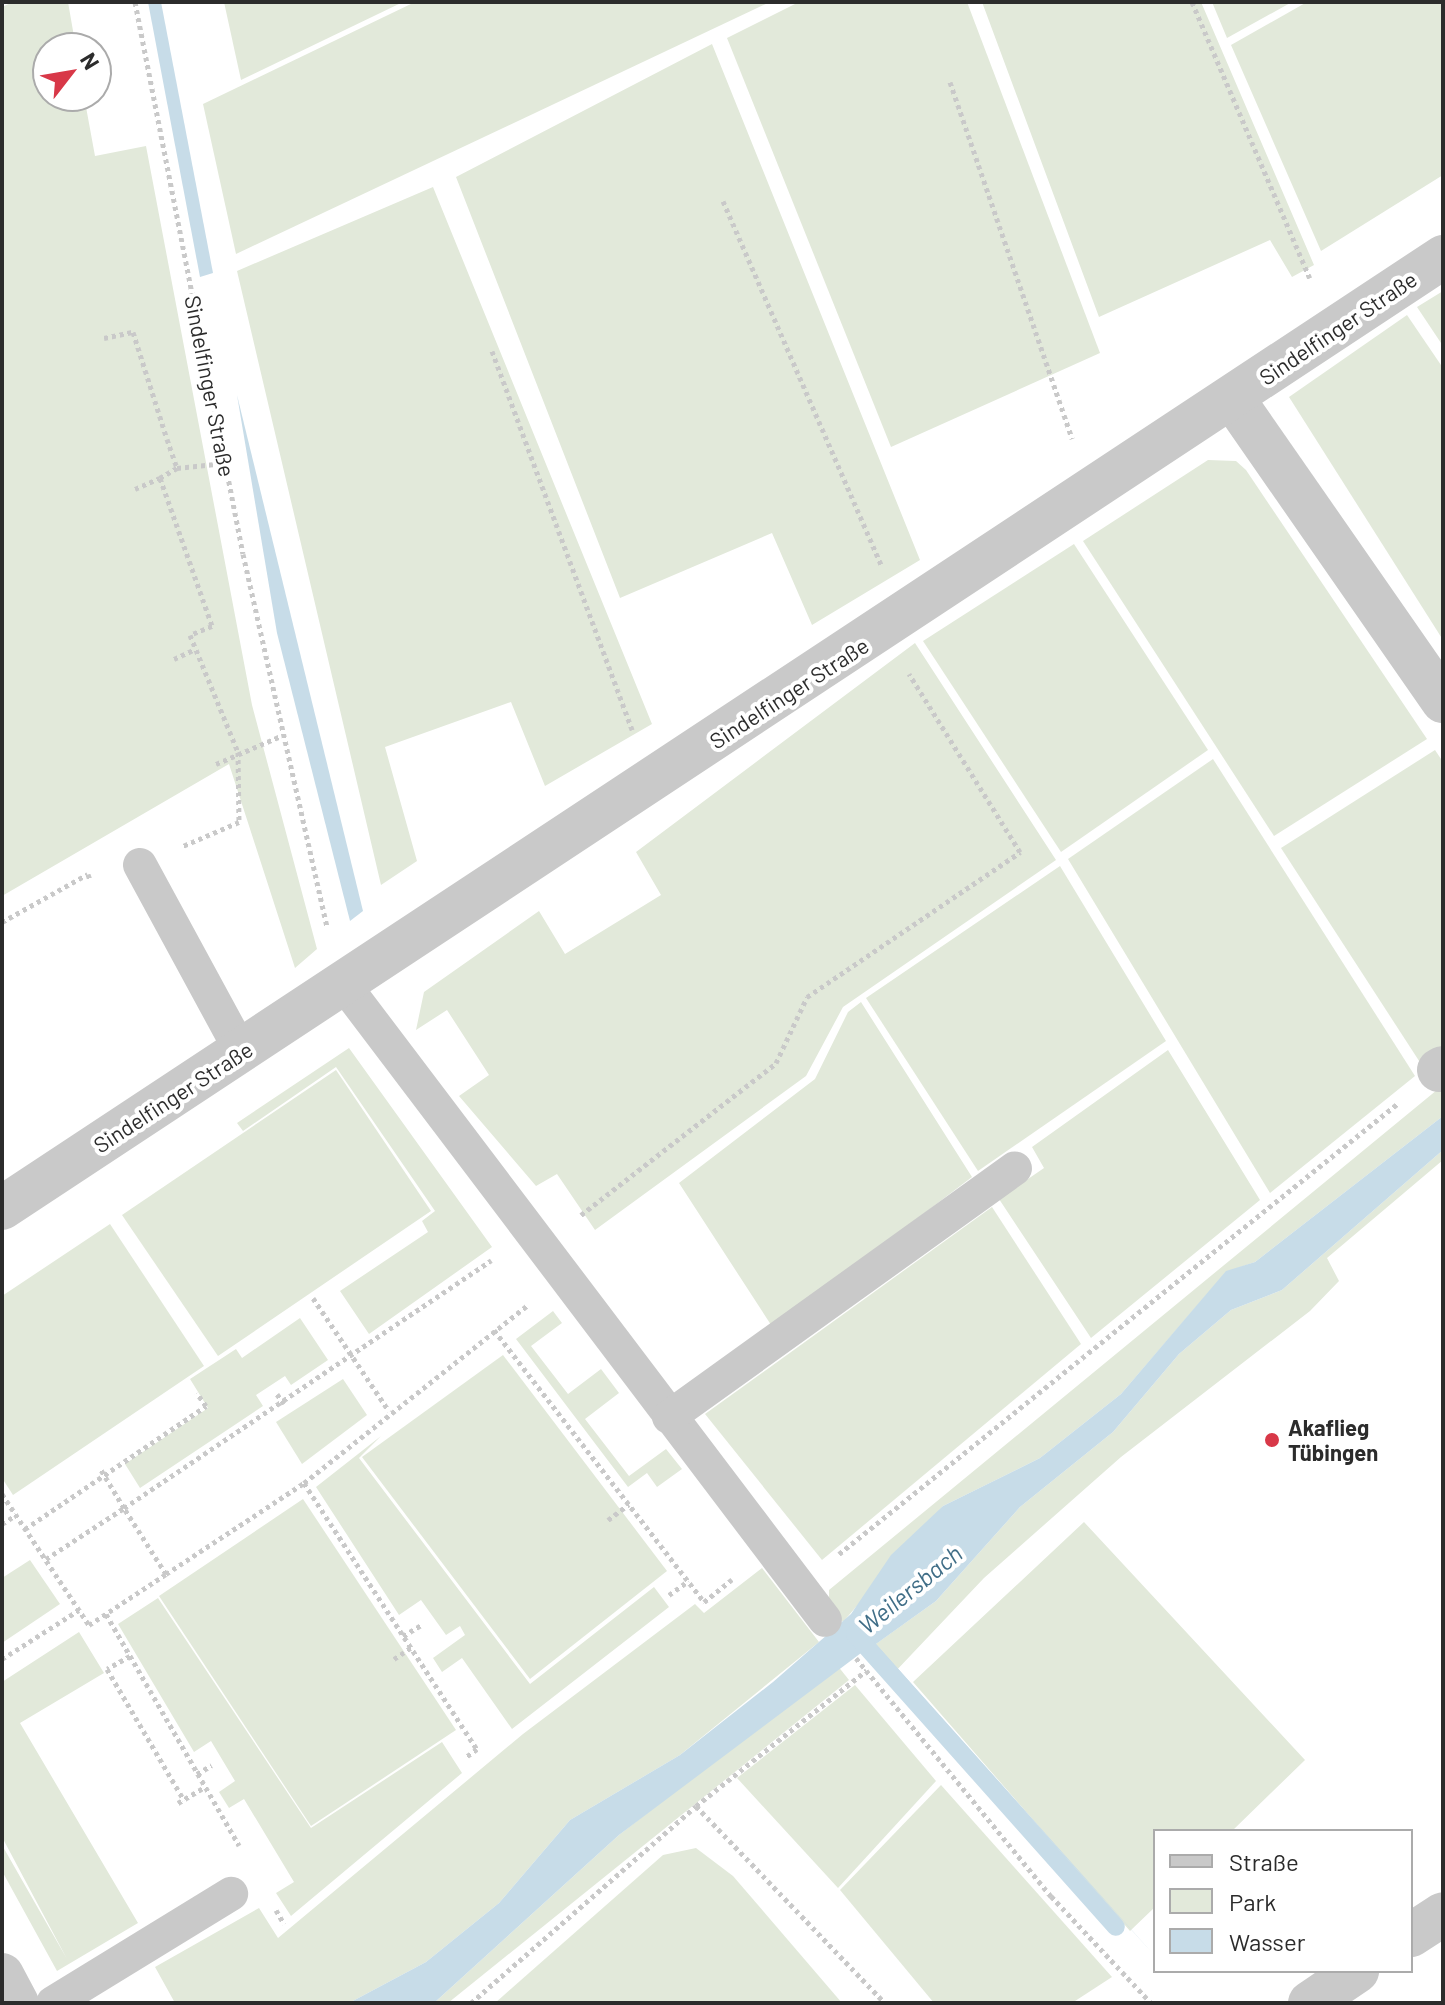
<!DOCTYPE html>
<meta charset="utf-8">
<style>
body{margin:0}
#map{position:relative;width:1445px;height:2005px;overflow:hidden;background:#fff;font-family:Barlow,sans-serif}
div>[style]{position:absolute}
.green>*{inset:0;background:#e2e9da}
.water>*{inset:0;background:#c7dce8}
.stream>*{height:18px;margin:-9px;padding:0 9px;transform-origin:9px;border-radius:9px;background:#c7dce8}
.path>*{height:5px;margin-top:-2.5px;transform-origin:0;background:repeating-linear-gradient(90deg,#c9c9c9 0 4px,transparent 0 8px)}
.lane>*{height:34px;margin:-17px;padding:0 17px;transform-origin:17px;border-radius:17px;background:#c9c9c9}
.street>*{height:44px;margin:-22px;padding:0 22px;transform-origin:22px;border-radius:22px;background:#c9c9c9}
.dots>*{width:22px;height:22px;translate:-50% -50%;box-sizing:border-box;border:4px solid #fff;border-radius:50%}
span{translate:-50% -50%;white-space:nowrap;text-align:center;line-height:1.15;-webkit-text-stroke:8px #fff;paint-order:stroke}
.street-label{font-size:22px;color:#2c2c2c}
.poi-label{font-size:22px;color:#2c2c2c;font-weight:700}
.left{translate:0 -50%;text-align:left}
.water-label{font-size:24px;color:#406e87;font-style:italic}
.frame{position:absolute;inset:0;border:4px solid #2c2c2c;pointer-events:none}
.legend{position:absolute;left:1153px;top:1829px;width:260px;height:144px;box-sizing:border-box;background:#fff;border:2px solid #ababab;margin:0;padding:10px 14px;list-style:none;font-size:24px;color:#2c2c2c}
.legend li{display:flex;align-items:center;gap:16px;height:40px}
.legend b{width:40px;border:2px solid #ababab}
.north{position:absolute;left:32px;top:32px;width:80px;height:80px;box-sizing:border-box;background:#fff;border:2px solid #ababab;border-radius:50%;rotate:59deg;font-size:22px;font-weight:700;line-height:32px;text-align:center;color:#2c2c2c}
.north::after{content:'';display:block;margin:auto;width:28px;height:36px;background:#d83848;clip-path:polygon(50% 0,100% 100%,50% 72%,0 100%)}
</style>
<div id="map">
<div class="green">
<i style="clip-path:polygon(13px 2px,68px 2px,76px 48px,48px 48px,48px 96px,84px 96px,95px 156px,146px 146px,252px 705px,317px 949px,295px 968px,229px 764px,2px 896px,2px 7px)"></i>
<i style="clip-path:polygon(224px 2px,403px 2px,241px 80px)"></i>
<i style="clip-path:polygon(415px 2px,770px 2px,236px 254px,203px 104px)"></i>
<i style="clip-path:polygon(799px 2px,967px 2px,1100px 353px,891px 447px,727px 38px)"></i>
<i style="clip-path:polygon(982px 2px,1201px 2px,1314px 265px,1292px 277px,1270px 240px,1099px 317px)"></i>
<i style="clip-path:polygon(1212px 2px,1292px 2px,1227px 38px)"></i>
<i style="clip-path:polygon(1307px 2px,1443px 2px,1443px 175px,1321px 251px,1231px 45px)"></i>
<i style="clip-path:polygon(712px 44px,920px 560px,812px 625px,772px 533px,620px 598px,456px 177px)"></i>
<i style="clip-path:polygon(433px 187px,652px 724px,545px 786px,511px 702px,385px 747px,417px 861px,381px 885px,237px 271px)"></i>
<i style="clip-path:polygon(1443px 291px,1443px 346px,1417px 307px)"></i>
<i style="clip-path:polygon(1407px 315px,1443px 368px,1443px 640px,1289px 397px)"></i>
<i style="clip-path:polygon(1208px 460px,1236px 461px,1246px 470px,1427px 739px,1274px 836px,1083px 541px)"></i>
<i style="clip-path:polygon(1074px 544px,1208px 750px,1061px 852px,923px 641px)"></i>
<i style="clip-path:polygon(915px 643px,1056px 860px,843px 1007px,806px 1076px,595px 1230px,557px 1174px,536px 1186px,459px 1096px,489px 1075px,447px 1010px,416px 1030px,424px 992px,539px 911px,565px 954px,661px 895px,636px 852px)"></i>
<i style="clip-path:polygon(1435px 750px,1443px 762px,1443px 1053px,1423px 1067px,1281px 848px)"></i>
<i style="clip-path:polygon(1213px 759px,1415px 1076px,1270px 1193px,1068px 859px)"></i>
<i style="clip-path:polygon(1060px 866px,1166px 1041px,978px 1171px,866px 998px)"></i>
<i style="clip-path:polygon(861px 1002px,972px 1177px,773px 1328px,679px 1183px,815px 1079px,848px 1012px)"></i>
<i style="clip-path:polygon(349px 1048px,492px 1247px,369px 1334px,340px 1291px,428px 1232px,422px 1221px,435px 1211px,336px 1067px,243px 1131px,237px 1123px)"></i>
<i style="clip-path:polygon(1168px 1050px,1260px 1200px,1091px 1338px,999px 1199px,1044px 1168px,1032px 1147px)"></i>
<i style="clip-path:polygon(336px 1070px,431px 1211px,218px 1356px,122px 1215px)"></i>
<i style="clip-path:polygon(1443px 1085px,1443px 1116px,1255px 1262px,1226px 1272px,1121px 1394px,1040px 1458px,943px 1506px,843px 1622px,829px 1604px,829px 1590px)"></i>
<i style="clip-path:polygon(1443px 1150px,1443px 1160px,1327px 1258px,1339px 1281px,1310px 1311px,1121px 1457px,984px 1578px,893px 1674px,873px 1646px,936px 1601px,1020px 1507px,1113px 1432px,1179px 1354px,1231px 1310px,1282px 1290px)"></i>
<i style="clip-path:polygon(992px 1207px,1081px 1344px,822px 1560px,705px 1414px)"></i>
<i style="clip-path:polygon(110px 1224px,204px 1366px,13px 1495px,2px 1478px,2px 1296px)"></i>
<i style="clip-path:polygon(553px 1311px,562px 1323px,531px 1346px,568px 1394px,601px 1369px,619px 1393px,585px 1419px,629px 1476px,666px 1449px,682px 1469px,657px 1487px,647px 1473px,628px 1487px,516px 1339px)"></i>
<i style="clip-path:polygon(300px 1318px,328px 1360px,291px 1385px,285px 1376px,256px 1395px,263px 1406px,140px 1488px,125px 1464px,208px 1408px,190px 1379px,236px 1349px,242px 1358px)"></i>
<i style="clip-path:polygon(503px 1355px,667px 1571px,530px 1679px,362px 1457px)"></i>
<i style="clip-path:polygon(343px 1379px,367px 1415px,302px 1464px,276px 1422px)"></i>
<i style="clip-path:polygon(381px 1436px,359px 1458px,530px 1684px,654px 1587px,669px 1607px,512px 1729px,462px 1658px,442px 1672px,433px 1658px,465px 1635px,460px 1626px,446px 1635px,421px 1600px,399px 1615px,316px 1487px)"></i>
<i style="clip-path:polygon(303px 1499px,456px 1730px,311px 1826px,159px 1596px)"></i>
<i style="clip-path:polygon(1084px 1522px,1305px 1760px,1232px 1831px,1155px 1831px,1155px 1907px,1130px 1931px,913px 1682px)"></i>
<i style="clip-path:polygon(30px 1560px,60px 1604px,2px 1643px,2px 1578px)"></i>
<i style="clip-path:polygon(762px 1568px,819px 1642px,680px 1755px,570px 1820px,499px 1903px,426px 1962px,349px 2003px,175px 2003px,155px 1967px,259px 1908px,278px 1938px,523px 1734px,695px 1604px,704px 1613px)"></i>
<i style="clip-path:polygon(158px 1598px,311px 1828px,442px 1742px,462px 1773px,291px 1916px,276px 1893px,294px 1882px,244px 1799px,229px 1808px,219px 1792px,235px 1781px,211px 1741px,194px 1752px,118px 1624px)"></i>
<i style="clip-path:polygon(79px 1632px,104px 1673px,20px 1723px,138px 1923px,57px 1971px,2px 1871px,2px 1845px,67px 1959px,2px 1837px,2px 1682px)"></i>
<i style="clip-path:polygon(837px 1665px,849px 1680px,448px 2003px,434px 2003px,619px 1835px)"></i>
<i style="clip-path:polygon(855px 1685px,936px 1781px,838px 1888px,737px 1778px)"></i>
<i style="clip-path:polygon(941px 1785px,1112px 1977px,1072px 2003px,934px 2003px,840px 1890px)"></i>
<i style="clip-path:polygon(696px 1848px,733px 1876px,842px 2003px,495px 2003px,663px 1855px)"></i>
</div>
<div class="water">
<i style="clip-path:polygon(148px 2px,161px 2px,213px 273px,200px 277px)"></i>
<i style="clip-path:polygon(237px 395px,363px 911px,350px 921px,277px 633px)"></i>
<i style="clip-path:polygon(1443px 1116px,1443px 1150px,1282px 1290px,1231px 1310px,1179px 1354px,1113px 1432px,1020px 1507px,936px 1601px,876px 1644px,1155px 1956px,873px 1644px,619px 1835px,434px 2003px,349px 2003px,426px 1962px,499px 1903px,570px 1820px,680px 1755px,773px 1682px,851px 1614px,891px 1555px,943px 1506px,1040px 1458px,1121px 1394px,1226px 1271px,1255px 1262px)"></i>
</div>
<div class="stream">
<i style="left:855px;top:1634px;width:392px;rotate:48.3deg"></i>
</div>
<div class="path">
<i style="left:135px;top:2px;width:562px;rotate:78.93deg"></i>
<i style="left:243px;top:554px;width:383px;rotate:77.3deg"></i>
<i style="left:1192px;top:2px;width:300px;rotate:66.9deg"></i>
<i style="left:950px;top:82px;width:377px;rotate:71.1deg"></i>
<i style="left:723px;top:201px;width:396px;rotate:66.5deg"></i>
<i style="left:104px;top:338px;width:30px;rotate:-12deg"></i>
<i style="left:133px;top:332px;width:112px;rotate:72.4deg"></i>
<i style="left:167px;top:439px;width:31px;rotate:71deg"></i>
<i style="left:177px;top:468px;width:20px;rotate:150deg"></i>
<i style="left:160px;top:478px;width:157px;rotate:70.6deg"></i>
<i style="left:212px;top:626px;width:24px;rotate:158deg"></i>
<i style="left:190px;top:635px;width:126px;rotate:67.7deg"></i>
<i style="left:238px;top:752px;width:70px;rotate:89.2deg"></i>
<i style="left:239px;top:822px;width:61px;rotate:156.8deg"></i>
<i style="left:492px;top:351px;width:404px;rotate:69.7deg"></i>
<i style="left:177px;top:468px;width:48px;rotate:-5.9deg"></i>
<i style="left:135px;top:489px;width:27px;rotate:-24deg"></i>
<i style="left:174px;top:659px;width:23px;rotate:-25deg"></i>
<i style="left:216px;top:764px;width:71px;rotate:-23.3deg"></i>
<i style="left:2px;top:922px;width:98px;rotate:-29.2deg"></i>
<i style="left:88px;top:874px;width:6px;rotate:72deg"></i>
<i style="left:581px;top:1215px;width:247px;rotate:-37.9deg"></i>
<i style="left:776px;top:1063px;width:73px;rotate:-64.8deg"></i>
<i style="left:807px;top:997px;width:258px;rotate:-34.2deg"></i>
<i style="left:1020px;top:852px;width:210px;rotate:-121.9deg"></i>
<i style="left:313px;top:1298px;width:136px;rotate:56.1deg"></i>
<i style="left:494px;top:1330px;width:344px;rotate:52.3deg"></i>
<i style="left:704px;top:1602px;width:36px;rotate:-39deg"></i>
<i style="left:277px;top:1394px;width:12px;rotate:55deg"></i>
<i style="left:304px;top:1483px;width:317px;rotate:57deg"></i>
<i style="left:477px;top:1749px;width:14px;rotate:144deg"></i>
<i style="left:2px;top:1494px;width:157px;rotate:56.4deg"></i>
<i style="left:89px;top:1625px;width:92px;rotate:-33.5deg"></i>
<i style="left:166px;top:1574px;width:78px;rotate:-122.5deg"></i>
<i style="left:124px;top:1508px;width:443px;rotate:-34deg"></i>
<i style="left:608px;top:1520px;width:26px;rotate:-37deg"></i>
<i style="left:2px;top:1524px;width:17px;rotate:-33deg"></i>
<i style="left:25px;top:1529px;width:219px;rotate:-34.2deg"></i>
<i style="left:206px;top:1406px;width:16px;rotate:-125deg"></i>
<i style="left:839px;top:1554px;width:717px;rotate:-38.88deg"></i>
<i style="left:46px;top:1559px;width:93px;rotate:-33.2deg"></i>
<i style="left:124px;top:1508px;width:47px;rotate:-121deg"></i>
<i style="left:166px;top:1574px;width:165px;rotate:-33.4deg"></i>
<i style="left:304px;top:1483px;width:286px;rotate:-38.5deg"></i>
<i style="left:669px;top:1595px;width:24px;rotate:-36deg"></i>
<i style="left:106px;top:1614px;width:267px;rotate:60.1deg"></i>
<i style="left:403px;top:1636px;width:23px;rotate:-31deg"></i>
<i style="left:130px;top:1656px;width:26px;rotate:151deg"></i>
<i style="left:107px;top:1669px;width:152px;rotate:59.6deg"></i>
<i style="left:856px;top:1658px;width:308px;rotate:50.7deg"></i>
<i style="left:1051px;top:1896px;width:146px;rotate:46.9deg"></i>
<i style="left:2px;top:1659px;width:91px;rotate:-32.5deg"></i>
<i style="left:394px;top:1659px;width:22px;rotate:-34deg"></i>
<i style="left:197px;top:1774px;width:17px;rotate:-31deg"></i>
<i style="left:178px;top:1803px;width:31px;rotate:-31deg"></i>
<i style="left:696px;top:1806px;width:273px;rotate:46.2deg"></i>
<i style="left:276px;top:1910px;width:16px;rotate:60deg"></i>
<i style="left:471px;top:2003px;width:299px;rotate:-41.2deg"></i>
<i style="left:696px;top:1806px;width:218px;rotate:-38.5deg"></i>
</div>
<div class="lane">
<i style="left:140px;top:865px;width:214px;rotate:61.5deg"></i>
<i style="left:345px;top:986px;width:795px;rotate:52.87deg"></i>
<i style="left:669px;top:1417px;width:426px;rotate:-35.7deg"></i>
<i style="left:53px;top:2003px;width:209px;rotate:-31.5deg"></i>
</div>
<div class="street">
<i style="left:1233px;top:399px;width:368px;rotate:55.2deg"></i>
<i style="left:1439px;top:1070px;width:4px;rotate:-27deg"></i>
<i style="left:2px;top:1208px;width:1727px;rotate:-33.42deg"></i>
<i style="left:1411px;top:1935px;width:38px;rotate:-33deg"></i>
<i style="left:2px;top:1975px;width:32px;rotate:62deg"></i>
<i style="left:1310px;top:2003px;width:57px;rotate:-34.2deg"></i>
</div>
<div class="dots">
<i style="left:1272px;top:1440px;background:#d83848"></i>
</div>
<div class="street-label">
<span style="left:1338px;top:328px;rotate:-34deg">Sindelfinger Straße</span>
<span style="left:210px;top:386px;rotate:79deg">Sindelfinger Straße</span>
<span style="left:789px;top:693px;rotate:-33deg">Sindelfinger Straße</span>
<span style="left:173px;top:1097px;rotate:-33deg">Sindelfinger Straße</span>
</div>
<div class="poi-label">
<span class="left" style="left:1288px;top:1440px">Akaflieg<br>Tübingen</span>
</div>
<div class="water-label">
<span style="left:910px;top:1589px;rotate:-39deg">Weilersbach</span>
</div>
<div class="frame"></div>
<ul class="legend">
<li><b style="height:10px;background:#c9c9c9"></b>Straße</li>
<li><b style="height:22px;background:#e2e9da"></b>Park</li>
<li><b style="height:22px;background:#c7dce8"></b>Wasser</li>
</ul>
<div class="north">N</div>
</div>
